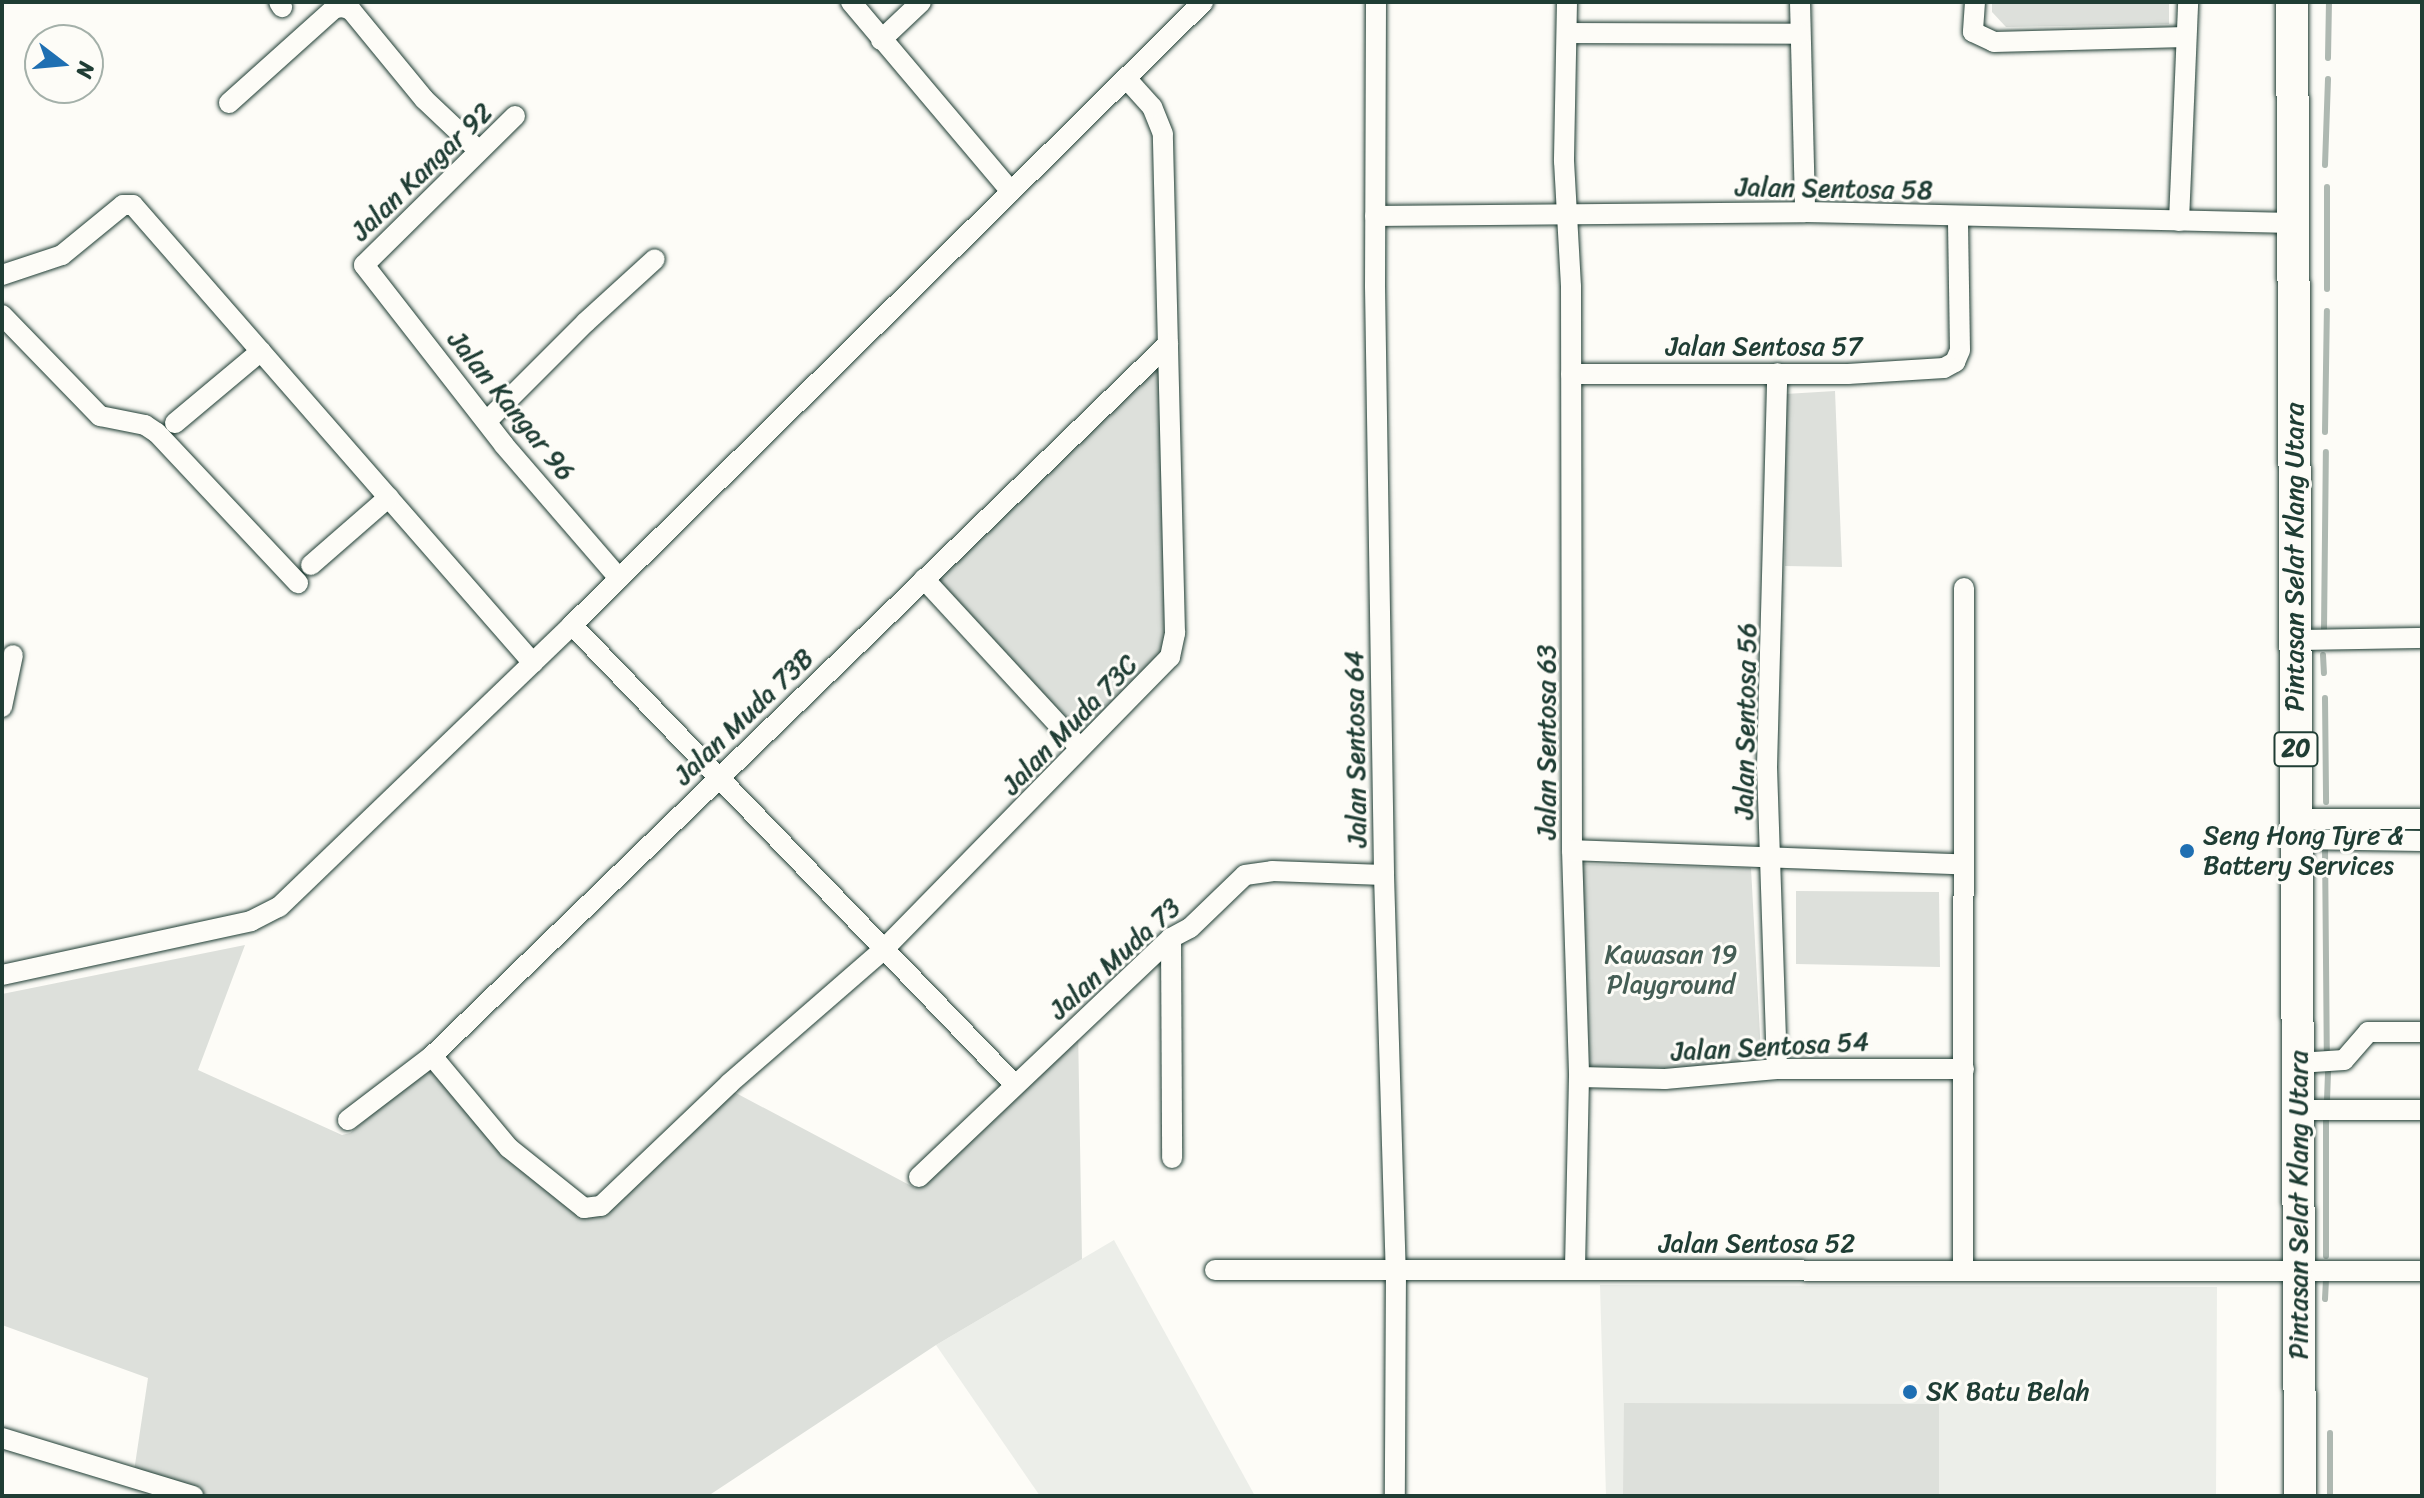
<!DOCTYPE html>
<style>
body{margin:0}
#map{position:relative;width:2424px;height:1498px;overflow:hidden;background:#fdfcf7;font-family:Sriracha,sans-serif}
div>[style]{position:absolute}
.built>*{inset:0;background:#eceee9}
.green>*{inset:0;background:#dde0db}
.stream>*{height:6px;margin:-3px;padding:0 3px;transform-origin:3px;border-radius:3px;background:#aeb8b1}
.roads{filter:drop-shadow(0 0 2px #1f3d34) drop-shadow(0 0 2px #1f3d34)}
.minor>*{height:20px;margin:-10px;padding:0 10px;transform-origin:10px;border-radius:10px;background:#fdfcf7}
.trunk>*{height:32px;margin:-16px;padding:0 16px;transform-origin:16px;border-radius:16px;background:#fdfcf7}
.dots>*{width:22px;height:22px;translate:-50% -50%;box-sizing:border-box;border:4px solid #fdfcf7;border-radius:50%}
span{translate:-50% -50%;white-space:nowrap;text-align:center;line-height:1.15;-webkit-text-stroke:6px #fdfcf7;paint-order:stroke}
.shield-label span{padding:2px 6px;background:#fdfcf7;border:2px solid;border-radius:6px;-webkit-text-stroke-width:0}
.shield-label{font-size:24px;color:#1f3d34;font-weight:700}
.street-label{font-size:26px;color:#1f3d34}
.poi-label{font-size:26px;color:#1f3d34}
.left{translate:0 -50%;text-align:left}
.park-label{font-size:26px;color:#455e55}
.frame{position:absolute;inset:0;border:4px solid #1f3d34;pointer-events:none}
.north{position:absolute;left:24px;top:24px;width:80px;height:80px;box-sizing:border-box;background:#fdfcf7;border:2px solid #a4b0a9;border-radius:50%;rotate:106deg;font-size:22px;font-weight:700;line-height:32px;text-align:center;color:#1f3d34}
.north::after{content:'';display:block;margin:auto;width:28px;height:36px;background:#1f6fb2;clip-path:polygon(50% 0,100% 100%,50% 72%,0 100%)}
</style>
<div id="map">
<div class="built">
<i style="clip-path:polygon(1114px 1240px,1255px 1496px,1040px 1496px,936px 1345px)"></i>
<i style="clip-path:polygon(1600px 1285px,2217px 1287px,2216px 1496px,1606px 1496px)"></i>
</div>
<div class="green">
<i style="clip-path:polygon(1992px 2px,2169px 2px,2169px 24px,2006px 27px,1992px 12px)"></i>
<i style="clip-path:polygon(1168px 344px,1170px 657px,1080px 748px,924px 579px)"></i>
<i style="clip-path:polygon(1835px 391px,1842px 567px,1785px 566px,1785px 394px)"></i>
<i style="clip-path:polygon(1582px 864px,1751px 868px,1762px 1072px,1590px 1075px)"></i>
<i style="clip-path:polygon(1796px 891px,1939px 892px,1940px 967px,1796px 964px)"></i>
<i style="clip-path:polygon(245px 945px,198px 1070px,342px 1135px,350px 1133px,428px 1068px,581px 1210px,734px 1092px,915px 1188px,1078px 1028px,1082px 1259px,936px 1345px,708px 1496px,193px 1496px,133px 1478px,148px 1378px,2px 1325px,2px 994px)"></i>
<i style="clip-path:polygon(1624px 1403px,1939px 1404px,1939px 1496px,1623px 1496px)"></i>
</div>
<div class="stream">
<i style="left:2328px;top:58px;width:56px;rotate:-89deg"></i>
<i style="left:2325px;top:165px;width:86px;rotate:-88deg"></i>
<i style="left:2327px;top:289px;width:102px;rotate:-90deg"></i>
<i style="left:2325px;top:432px;width:121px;rotate:-89.1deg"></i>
<i style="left:2324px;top:631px;width:179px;rotate:-89.4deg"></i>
<i style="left:2323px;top:655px;width:18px;rotate:87deg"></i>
<i style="left:2325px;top:698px;width:104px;rotate:89.4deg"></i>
<i style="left:2325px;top:846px;width:209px;rotate:89.5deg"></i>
<i style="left:2327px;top:1101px;width:32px;rotate:-88deg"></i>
<i style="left:2326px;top:1256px;width:140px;rotate:-90deg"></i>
<i style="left:2325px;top:1299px;width:22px;rotate:-87deg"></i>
<i style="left:2330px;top:1496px;width:63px;rotate:-90deg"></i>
</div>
<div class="roads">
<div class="minor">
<i style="left:279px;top:2px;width:6px;rotate:59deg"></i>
<i style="left:851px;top:2px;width:248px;rotate:49.8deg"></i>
<i style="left:1376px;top:2px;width:284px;rotate:90.2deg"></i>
<i style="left:1375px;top:286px;width:589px;rotate:89.12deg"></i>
<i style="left:1384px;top:875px;width:395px;rotate:88.3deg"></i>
<i style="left:1396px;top:1270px;width:226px;rotate:90.3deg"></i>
<i style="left:1567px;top:2px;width:159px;rotate:91.1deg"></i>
<i style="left:1564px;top:161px;width:126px;rotate:86.8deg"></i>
<i style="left:1571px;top:287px;width:563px;rotate:89.9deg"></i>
<i style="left:1572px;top:850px;width:227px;rotate:88.2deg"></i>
<i style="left:1579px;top:1077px;width:193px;rotate:91.2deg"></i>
<i style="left:1800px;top:2px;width:210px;rotate:88.6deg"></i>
<i style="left:1975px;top:2px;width:30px;rotate:94deg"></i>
<i style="left:1973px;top:32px;width:23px;rotate:25deg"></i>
<i style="left:1994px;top:42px;width:192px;rotate:-1.5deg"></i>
<i style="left:1568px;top:33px;width:232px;rotate:0.2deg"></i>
<i style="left:881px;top:40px;width:55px;rotate:-43.5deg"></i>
<i style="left:229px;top:103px;width:142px;rotate:-41.9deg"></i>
<i style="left:335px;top:8px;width:8px;rotate:-7deg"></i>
<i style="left:343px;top:7px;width:9px;rotate:21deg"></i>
<i style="left:351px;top:10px;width:115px;rotate:50.6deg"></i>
<i style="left:424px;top:99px;width:74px;rotate:43.4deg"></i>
<i style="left:515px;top:116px;width:212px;rotate:135.4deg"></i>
<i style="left:364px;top:265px;width:228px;rotate:52.1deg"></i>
<i style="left:504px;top:445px;width:176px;rotate:49.2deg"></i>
<i style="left:1375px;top:216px;width:430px;rotate:-0.5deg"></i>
<i style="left:1805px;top:212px;width:488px;rotate:1.3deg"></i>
<i style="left:2179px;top:221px;width:219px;rotate:-87.6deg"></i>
<i style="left:2px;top:275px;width:63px;rotate:-18.4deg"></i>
<i style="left:62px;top:255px;width:79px;rotate:-39.3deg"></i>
<i style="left:123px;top:205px;width:10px"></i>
<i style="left:133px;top:205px;width:608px;rotate:48.87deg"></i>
<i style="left:2px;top:315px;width:141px;rotate:45.9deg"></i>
<i style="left:100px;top:416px;width:46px;rotate:11.3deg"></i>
<i style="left:145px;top:425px;width:14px;rotate:34deg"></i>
<i style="left:157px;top:433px;width:206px;rotate:46.8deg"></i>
<i style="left:1571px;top:374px;width:277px"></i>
<i style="left:1848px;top:374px;width:96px;rotate:-3.6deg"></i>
<i style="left:1944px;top:368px;width:13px;rotate:-29deg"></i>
<i style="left:1955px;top:362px;width:13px;rotate:-67deg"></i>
<i style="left:1960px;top:350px;width:133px;rotate:-90.9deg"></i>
<i style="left:487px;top:421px;width:140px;rotate:-45deg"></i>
<i style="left:586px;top:322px;width:93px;rotate:-42.4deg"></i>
<i style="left:175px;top:423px;width:112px;rotate:-39.9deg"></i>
<i style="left:311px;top:565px;width:103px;rotate:-41.1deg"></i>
<i style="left:924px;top:579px;width:230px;rotate:47.3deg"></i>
<i style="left:572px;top:625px;width:637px;rotate:46.08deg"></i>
<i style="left:2296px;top:640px;width:126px;rotate:-0.9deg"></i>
<i style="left:2px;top:707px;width:53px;rotate:-78.1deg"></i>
<i style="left:2296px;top:819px;width:126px"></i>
<i style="left:2297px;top:839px;width:125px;rotate:0.9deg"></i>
<i style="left:1572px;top:850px;width:390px;rotate:2.1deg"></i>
<i style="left:1171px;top:938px;width:220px;rotate:89.7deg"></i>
<i style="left:2px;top:975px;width:255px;rotate:-12.2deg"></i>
<i style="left:251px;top:921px;width:31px;rotate:-27deg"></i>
<i style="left:279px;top:907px;width:407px;rotate:-43.9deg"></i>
<i style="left:572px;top:625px;width:887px;rotate:-44.63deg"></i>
<i style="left:432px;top:1056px;width:120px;rotate:50.1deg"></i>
<i style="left:509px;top:1148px;width:96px;rotate:38.7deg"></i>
<i style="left:584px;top:1208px;width:17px;rotate:-7deg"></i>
<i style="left:601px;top:1206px;width:178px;rotate:-43.6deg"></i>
<i style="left:730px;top:1083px;width:204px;rotate:-41deg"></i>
<i style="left:884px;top:949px;width:409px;rotate:-45.6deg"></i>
<i style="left:1170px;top:657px;width:25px;rotate:-78deg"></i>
<i style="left:1175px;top:633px;width:499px;rotate:-91.4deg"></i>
<i style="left:1163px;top:134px;width:29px;rotate:-112deg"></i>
<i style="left:1152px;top:107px;width:39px;rotate:-132deg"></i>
<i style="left:2298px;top:1063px;width:46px;rotate:-3.7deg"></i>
<i style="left:2344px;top:1060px;width:37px;rotate:-49deg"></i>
<i style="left:2368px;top:1032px;width:54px"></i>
<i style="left:1777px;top:1069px;width:302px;rotate:-91.9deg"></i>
<i style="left:1767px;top:767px;width:394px;rotate:-88.5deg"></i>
<i style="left:1579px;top:1077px;width:86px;rotate:1.3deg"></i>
<i style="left:1665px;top:1079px;width:112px;rotate:-5.1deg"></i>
<i style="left:1777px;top:1069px;width:187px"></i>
<i style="left:2298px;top:1110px;width:124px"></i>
<i style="left:348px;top:1120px;width:106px;rotate:-37.3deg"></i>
<i style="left:432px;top:1056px;width:1024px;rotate:-44.05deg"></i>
<i style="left:919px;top:1177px;width:347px;rotate:-43.5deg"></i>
<i style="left:1171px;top:938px;width:21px;rotate:-28deg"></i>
<i style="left:1190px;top:928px;width:76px;rotate:-43.9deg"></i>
<i style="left:1245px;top:875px;width:27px;rotate:-8deg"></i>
<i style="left:1272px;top:871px;width:112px;rotate:2deg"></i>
<i style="left:1215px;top:1270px;width:1207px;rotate:0.05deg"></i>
<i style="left:1963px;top:1271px;width:683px;rotate:-89.92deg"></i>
<i style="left:2px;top:1438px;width:200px;rotate:16.9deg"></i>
</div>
<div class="trunk">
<i style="left:2292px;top:2px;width:1494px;rotate:89.69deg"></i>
</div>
</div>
<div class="dots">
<i style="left:2187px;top:851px;background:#1f6fb2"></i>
<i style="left:1910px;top:1392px;background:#1f6fb2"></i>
</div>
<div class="shield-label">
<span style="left:2296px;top:749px">20</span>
</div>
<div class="street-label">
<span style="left:422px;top:172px;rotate:-44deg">Jalan Kangar 92</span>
<span style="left:1834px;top:189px;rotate:1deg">Jalan Sentosa 58</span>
<span style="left:1764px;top:347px">Jalan Sentosa 57</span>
<span style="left:511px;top:406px;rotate:51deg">Jalan Kangar 96</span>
<span style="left:2295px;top:557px;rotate:-90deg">Pintasan Selat Klang Utara</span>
<span style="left:744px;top:717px;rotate:-44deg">Jalan Muda 73B</span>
<span style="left:1746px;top:721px;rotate:-89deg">Jalan Sentosa 56</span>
<span style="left:1070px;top:725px;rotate:-46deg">Jalan Muda 73C</span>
<span style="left:1547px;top:742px;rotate:-90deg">Jalan Sentosa 63</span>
<span style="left:1356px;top:749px;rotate:-91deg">Jalan Sentosa 64</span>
<span style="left:1115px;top:959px;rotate:-42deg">Jalan Muda 73</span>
<span style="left:1770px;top:1047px;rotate:-3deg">Jalan Sentosa 54</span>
<span style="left:2299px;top:1205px;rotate:-90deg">Pintasan Selat Klang Utara</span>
<span style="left:1757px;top:1244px">Jalan Sentosa 52</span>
</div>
<div class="poi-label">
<span class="left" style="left:2203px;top:851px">Seng Hong Tyre &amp;<br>Battery Services</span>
<span class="left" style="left:1926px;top:1392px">SK Batu Belah</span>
</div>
<div class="park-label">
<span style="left:1671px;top:970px">Kawasan 19<br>Playground</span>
</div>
<div class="frame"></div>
<div class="north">N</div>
</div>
